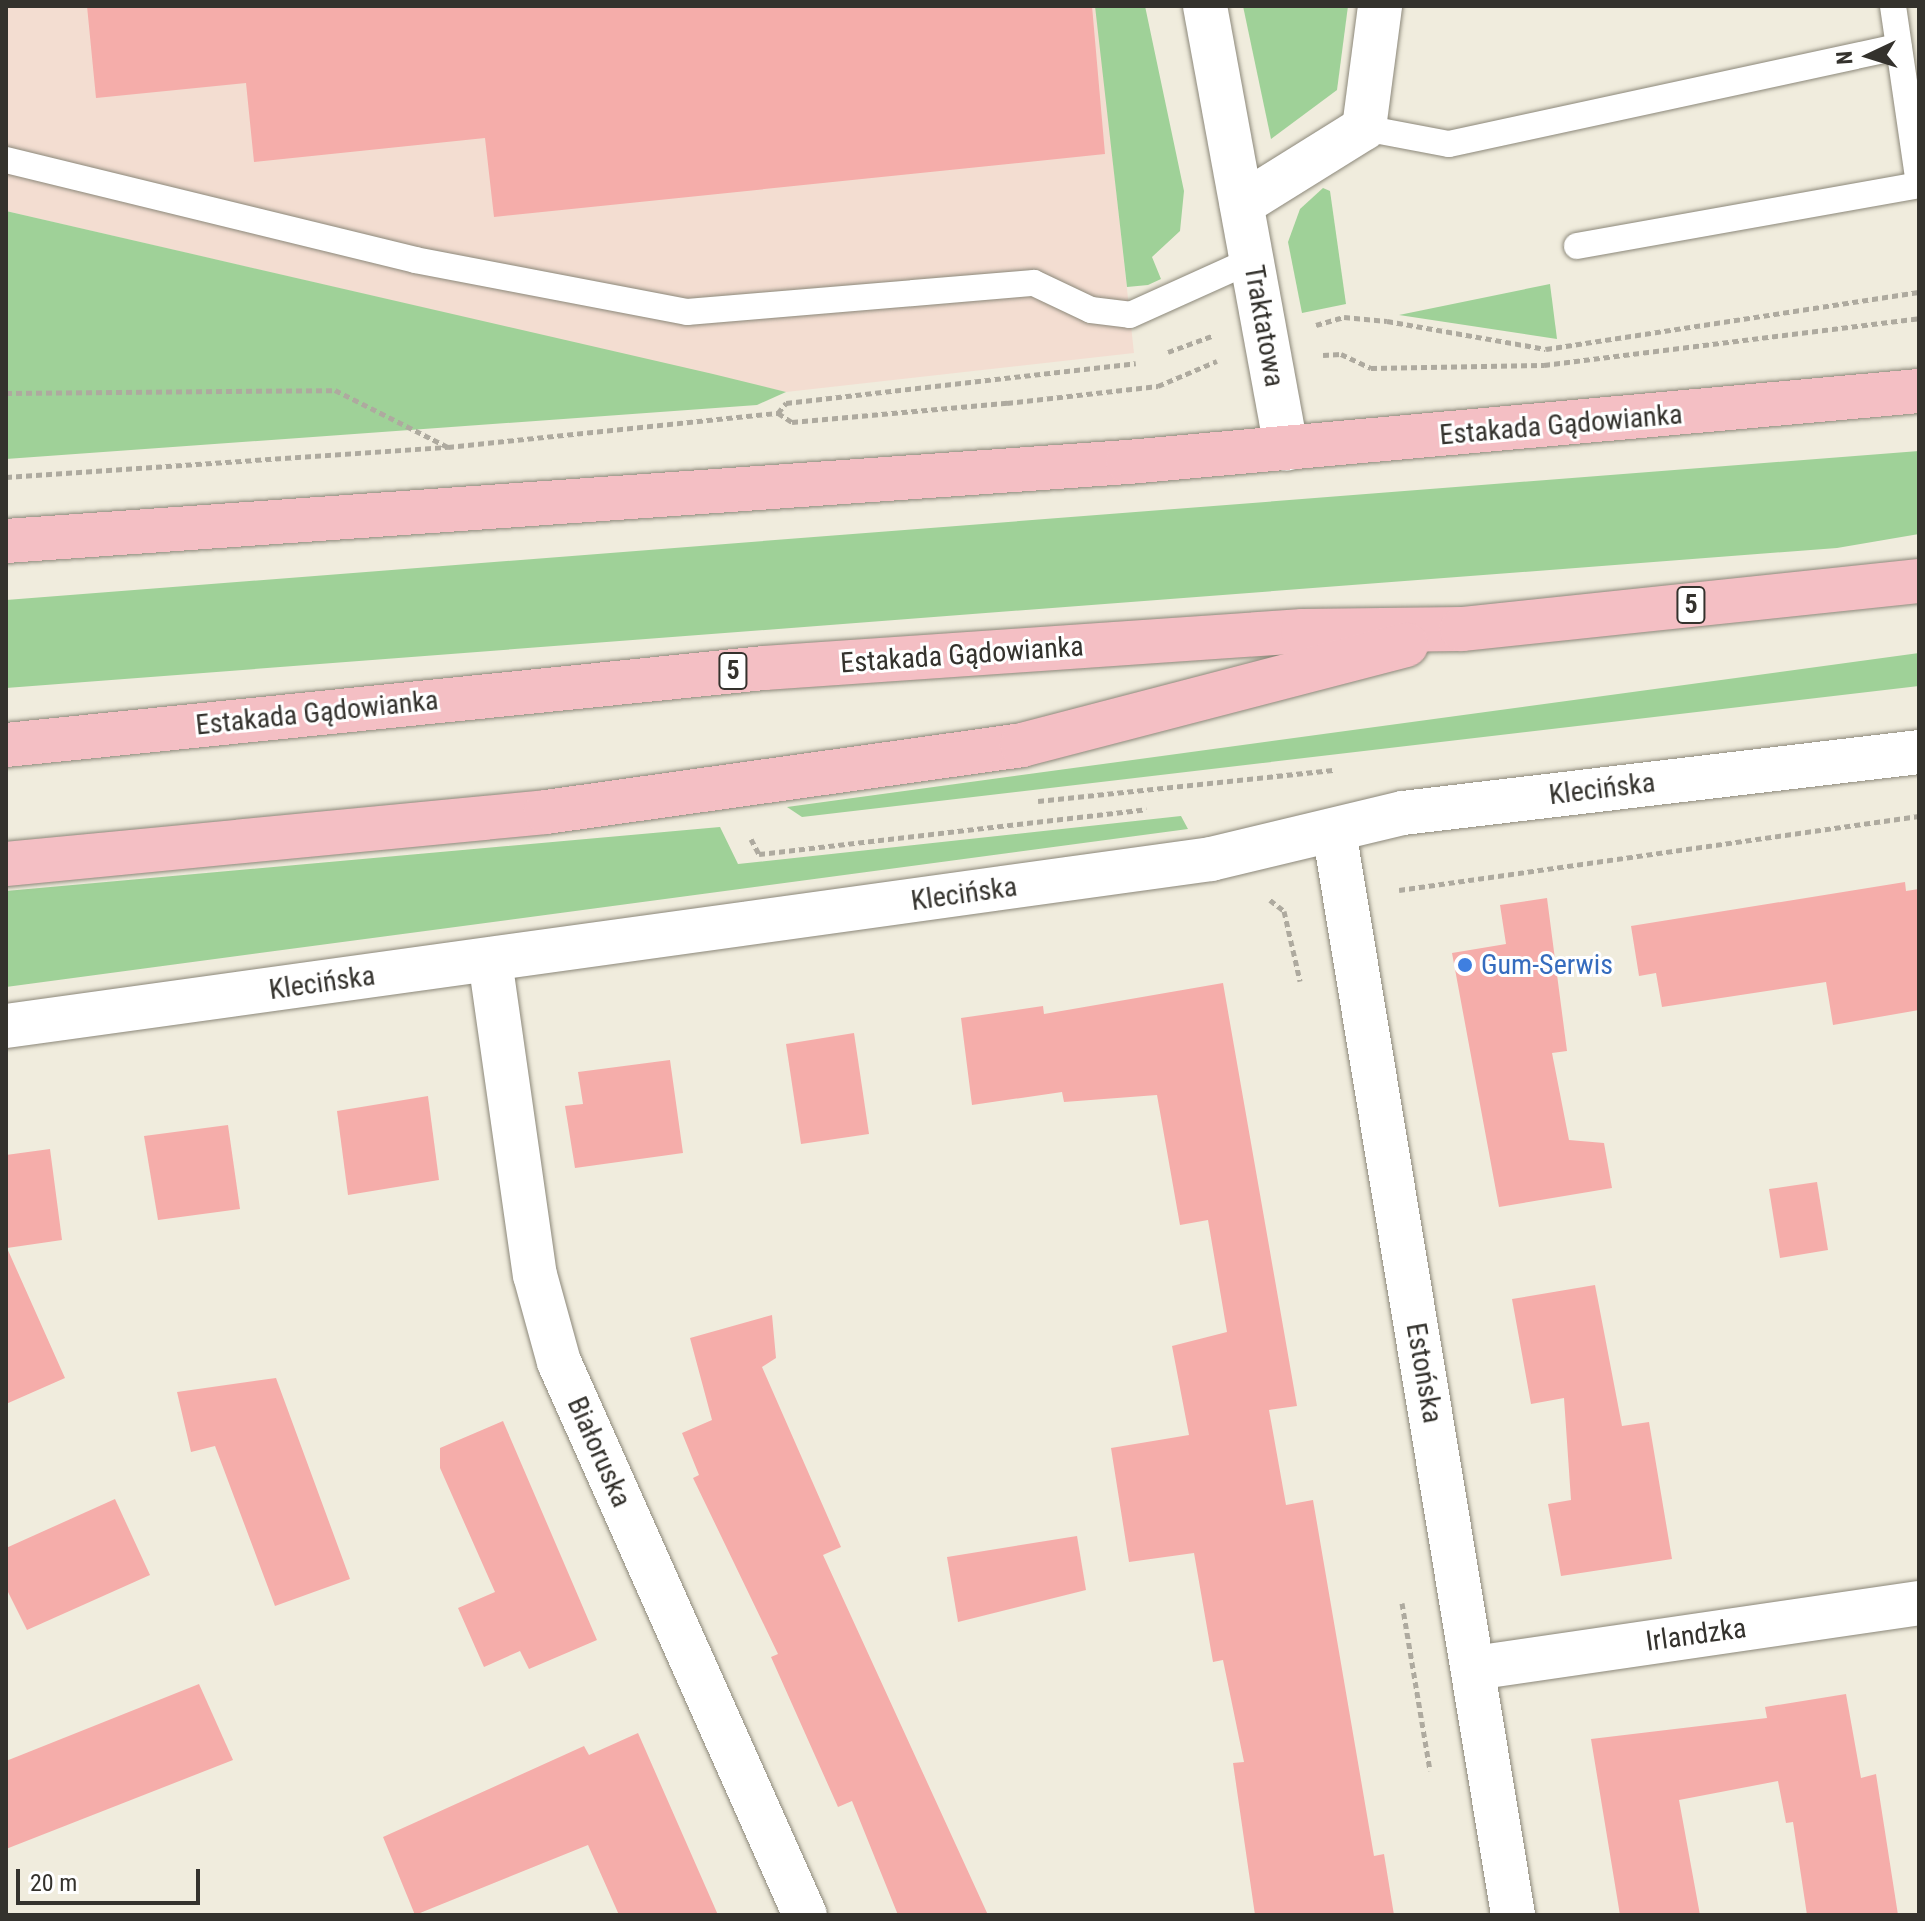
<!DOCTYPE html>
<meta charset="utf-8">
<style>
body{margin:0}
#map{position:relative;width:1925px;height:1921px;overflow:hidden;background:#f0ecdd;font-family:"Roboto Condensed",sans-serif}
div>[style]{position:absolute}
.industrial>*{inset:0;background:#f3ddd1}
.green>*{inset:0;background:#9fd198}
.building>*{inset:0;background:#f5adaa}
.path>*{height:5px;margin-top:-2.5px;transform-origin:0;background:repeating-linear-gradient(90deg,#aeaa9f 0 6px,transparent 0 10px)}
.roads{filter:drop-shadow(0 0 2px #8c887a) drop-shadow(0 0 2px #8c887a)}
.service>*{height:26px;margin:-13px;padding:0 13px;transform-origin:13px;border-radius:13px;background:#fff}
.minor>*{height:44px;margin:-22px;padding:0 22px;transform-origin:22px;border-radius:22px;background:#fff}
.secondary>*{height:44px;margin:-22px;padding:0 22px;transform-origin:22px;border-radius:22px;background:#fff}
.primary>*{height:44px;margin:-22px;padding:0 22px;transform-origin:22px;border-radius:22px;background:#f4bfc4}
.dots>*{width:22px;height:22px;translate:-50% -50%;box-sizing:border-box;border:4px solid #fff;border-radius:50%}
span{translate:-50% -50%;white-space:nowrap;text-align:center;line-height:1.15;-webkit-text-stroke:6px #fff;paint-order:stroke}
.shield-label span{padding:2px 6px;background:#fff;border:2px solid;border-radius:6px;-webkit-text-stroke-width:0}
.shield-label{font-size:26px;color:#34322d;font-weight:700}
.street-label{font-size:28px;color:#34322d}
.shop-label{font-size:28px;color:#366cbe}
.left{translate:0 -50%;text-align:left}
.frame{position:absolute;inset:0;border:8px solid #34322d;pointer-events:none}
.north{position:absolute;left:1829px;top:16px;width:80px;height:80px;-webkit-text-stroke:6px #fff;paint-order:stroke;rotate:266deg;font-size:22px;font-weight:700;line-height:32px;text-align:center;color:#34322d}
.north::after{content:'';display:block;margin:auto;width:28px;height:36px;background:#34322d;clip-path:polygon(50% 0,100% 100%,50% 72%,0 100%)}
.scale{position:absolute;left:16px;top:1869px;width:184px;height:36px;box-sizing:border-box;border:4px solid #34322d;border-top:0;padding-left:10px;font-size:24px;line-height:28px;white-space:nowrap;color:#34322d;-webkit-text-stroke:6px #fff;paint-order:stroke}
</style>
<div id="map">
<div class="industrial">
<i style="clip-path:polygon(6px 6px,1096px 6px,1134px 353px,786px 392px,6px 211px)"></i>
</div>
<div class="green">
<i style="clip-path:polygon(1095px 6px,1145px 6px,1184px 191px,1180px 231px,1152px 257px,1161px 279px,1148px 285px,1127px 287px)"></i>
<i style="clip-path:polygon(1243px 6px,1348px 6px,1337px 90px,1271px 139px)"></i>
<i style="clip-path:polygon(1323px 188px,1330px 191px,1346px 304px,1302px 313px,1288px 242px,1300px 209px)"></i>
<i style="clip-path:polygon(6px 211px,713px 374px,786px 392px,757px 405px,6px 459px)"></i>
<i style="clip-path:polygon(1550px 284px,1557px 339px,1399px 315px)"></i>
<i style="clip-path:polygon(1919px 451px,1919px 534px,1837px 548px,6px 688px,6px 600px)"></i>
<i style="clip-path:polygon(1919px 653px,1919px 686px,802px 817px,787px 807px)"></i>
<i style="clip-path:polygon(1181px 816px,1188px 829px,6px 987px,6px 891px,720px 827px,738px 864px)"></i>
</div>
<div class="building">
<i style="clip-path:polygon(87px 6px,1092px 6px,1105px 154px,494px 217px,485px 138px,254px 162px,246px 83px,96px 98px)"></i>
<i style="clip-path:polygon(1905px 882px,1906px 891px,1919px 889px,1919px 1010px,1833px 1025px,1826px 982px,1662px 1007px,1656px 973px,1639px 976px,1631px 926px)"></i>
<i style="clip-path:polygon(1547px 898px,1567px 1051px,1552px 1053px,1569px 1140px,1604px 1143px,1612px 1188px,1499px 1207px,1452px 953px,1506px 944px,1500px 905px)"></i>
<i style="clip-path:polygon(1223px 983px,1297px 1406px,1269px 1410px,1286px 1505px,1313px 1500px,1374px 1856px,1384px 1854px,1394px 1915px,1255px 1915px,1233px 1763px,1244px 1762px,1223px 1660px,1213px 1662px,1194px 1553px,1129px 1562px,1111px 1448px,1189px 1435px,1172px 1346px,1227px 1332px,1208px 1220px,1180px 1225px,1157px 1095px,1064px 1102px,1062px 1092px,972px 1105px,961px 1018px,1043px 1006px,1044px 1014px)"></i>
<i style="clip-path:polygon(854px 1033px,869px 1134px,801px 1144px,786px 1044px)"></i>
<i style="clip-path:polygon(670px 1060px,683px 1153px,575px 1168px,565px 1106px,583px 1104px,578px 1072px)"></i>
<i style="clip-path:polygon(428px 1096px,439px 1180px,348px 1195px,337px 1111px)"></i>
<i style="clip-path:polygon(228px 1125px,240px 1209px,158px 1220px,144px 1136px)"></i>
<i style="clip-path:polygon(50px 1149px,62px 1240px,7px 1248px,65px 1378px,6px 1404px,6px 1155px)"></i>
<i style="clip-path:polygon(1817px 1182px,1828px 1250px,1780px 1258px,1769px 1189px)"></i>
<i style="clip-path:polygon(1595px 1285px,1622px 1426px,1649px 1422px,1672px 1559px,1561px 1576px,1548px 1504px,1571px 1500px,1564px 1398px,1531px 1404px,1512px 1299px)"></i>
<i style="clip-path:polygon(772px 1315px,776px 1358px,762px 1367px,841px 1547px,823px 1555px,988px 1915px,898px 1915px,852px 1801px,838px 1807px,771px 1657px,778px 1654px,693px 1478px,699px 1475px,682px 1433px,712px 1420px,690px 1338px)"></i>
<i style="clip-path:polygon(276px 1378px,350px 1579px,275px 1606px,215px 1446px,191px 1452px,177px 1392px)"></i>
<i style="clip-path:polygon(503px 1421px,597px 1640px,529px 1669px,520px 1651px,484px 1667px,458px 1608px,495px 1592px,440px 1468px,440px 1448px)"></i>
<i style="clip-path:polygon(115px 1499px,150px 1575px,27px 1630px,6px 1588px,6px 1548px)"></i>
<i style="clip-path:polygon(1077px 1536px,1086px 1590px,958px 1622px,947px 1557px)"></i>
<i style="clip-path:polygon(199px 1684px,233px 1760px,6px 1849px,6px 1761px)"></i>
<i style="clip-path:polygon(1846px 1694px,1861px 1778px,1876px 1774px,1898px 1915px,1807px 1915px,1793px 1822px,1786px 1823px,1778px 1781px,1679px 1800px,1700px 1915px,1620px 1915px,1591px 1739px,1767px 1718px,1765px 1707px)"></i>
<i style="clip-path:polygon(638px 1733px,718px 1915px,619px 1915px,588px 1845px,415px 1915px,383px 1837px,584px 1746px,589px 1755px)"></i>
</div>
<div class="path">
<i style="left:1316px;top:325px;width:29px;rotate:-16deg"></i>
<i style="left:1344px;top:317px;width:43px;rotate:5.3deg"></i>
<i style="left:1387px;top:321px;width:161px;rotate:10deg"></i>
<i style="left:1546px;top:349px;width:377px;rotate:-8.7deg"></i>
<i style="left:1168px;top:352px;width:47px;rotate:-20deg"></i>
<i style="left:1323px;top:355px;width:18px;rotate:-3deg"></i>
<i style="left:1341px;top:354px;width:33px;rotate:25deg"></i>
<i style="left:1371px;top:368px;width:173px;rotate:-1deg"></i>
<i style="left:1544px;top:365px;width:378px;rotate:-7.1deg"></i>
<i style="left:6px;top:393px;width:329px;rotate:-0.5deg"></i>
<i style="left:335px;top:390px;width:127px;rotate:26.8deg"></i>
<i style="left:778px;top:413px;width:13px;rotate:-51deg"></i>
<i style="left:786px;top:403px;width:352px;rotate:-6.5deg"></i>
<i style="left:6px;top:477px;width:443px;rotate:-3.9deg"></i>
<i style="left:448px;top:447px;width:332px;rotate:-5.9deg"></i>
<i style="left:778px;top:413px;width:17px;rotate:33deg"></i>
<i style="left:792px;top:422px;width:216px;rotate:-5.1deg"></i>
<i style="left:1007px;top:403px;width:152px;rotate:-6.4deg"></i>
<i style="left:1158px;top:386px;width:64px;rotate:-23deg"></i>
<i style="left:1038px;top:801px;width:299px;rotate:-6deg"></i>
<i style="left:751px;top:839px;width:17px;rotate:62deg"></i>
<i style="left:759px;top:854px;width:390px;rotate:-6.6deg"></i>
<i style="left:1399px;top:890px;width:525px;rotate:-8.1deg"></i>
<i style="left:1270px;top:900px;width:18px;rotate:38deg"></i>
<i style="left:1284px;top:911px;width:72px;rotate:77.1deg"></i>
<i style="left:1402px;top:1603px;width:170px;rotate:80.5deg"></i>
</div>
<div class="roads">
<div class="service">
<i style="left:1893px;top:6px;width:180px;rotate:81.7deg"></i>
<i style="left:1364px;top:128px;width:86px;rotate:10.7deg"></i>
<i style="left:1449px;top:144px;width:460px;rotate:-12.2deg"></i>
<i style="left:6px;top:160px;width:421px;rotate:13.7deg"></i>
<i style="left:415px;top:260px;width:277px;rotate:10.8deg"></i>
<i style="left:687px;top:312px;width:348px;rotate:-4.8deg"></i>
<i style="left:1034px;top:283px;width:63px;rotate:25.3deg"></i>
<i style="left:1091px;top:310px;width:39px;rotate:7deg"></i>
<i style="left:1130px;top:315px;width:134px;rotate:-24.3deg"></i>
<i style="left:1577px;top:246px;width:347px;rotate:-10.1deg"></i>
</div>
<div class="minor">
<i style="left:1242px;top:204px;width:144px;rotate:-31.9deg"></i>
<i style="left:1364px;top:128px;width:123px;rotate:-82.5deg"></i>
<i style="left:1334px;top:831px;width:1099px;rotate:80.62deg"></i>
<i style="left:490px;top:960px;width:318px;rotate:81.9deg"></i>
<i style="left:535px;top:1275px;width:90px;rotate:74.6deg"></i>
<i style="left:559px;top:1362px;width:605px;rotate:66.02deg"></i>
<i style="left:6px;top:1026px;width:1217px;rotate:-7.89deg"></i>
<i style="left:1211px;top:859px;width:197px;rotate:-13.5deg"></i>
<i style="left:1403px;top:813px;width:520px;rotate:-6.74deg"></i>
<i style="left:1474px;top:1668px;width:450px;rotate:-8.3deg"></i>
</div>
<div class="secondary">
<i style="left:1205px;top:6px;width:450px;rotate:79.6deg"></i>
</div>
<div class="primary">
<i style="left:6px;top:541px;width:1125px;rotate:-4.03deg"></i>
<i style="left:1128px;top:462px;width:794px;rotate:-5.13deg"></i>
<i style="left:6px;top:745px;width:762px;rotate:-5.8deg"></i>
<i style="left:764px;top:668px;width:540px;rotate:-3.93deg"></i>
<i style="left:1303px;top:631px;width:159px;rotate:-0.7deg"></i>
<i style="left:1462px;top:629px;width:460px;rotate:-6deg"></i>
<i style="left:6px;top:864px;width:542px;rotate:-5.5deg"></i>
<i style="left:546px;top:812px;width:481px;rotate:-8deg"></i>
<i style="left:1022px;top:745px;width:397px;rotate:-14.6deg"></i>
</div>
</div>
<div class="dots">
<i style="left:1465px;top:965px;background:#3f7fe0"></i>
</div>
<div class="shield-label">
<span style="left:1691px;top:605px">5</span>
<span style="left:733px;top:671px">5</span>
</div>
<div class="street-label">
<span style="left:1264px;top:326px;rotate:80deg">Traktatowa</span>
<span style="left:1561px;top:425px;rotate:-5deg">Estakada Gądowianka</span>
<span style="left:962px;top:655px;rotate:-4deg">Estakada Gądowianka</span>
<span style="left:317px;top:713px;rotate:-6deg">Estakada Gądowianka</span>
<span style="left:1602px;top:789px;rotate:-7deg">Klecińska</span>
<span style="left:964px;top:894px;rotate:-8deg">Klecińska</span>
<span style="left:322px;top:983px;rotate:-8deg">Klecińska</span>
<span style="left:1424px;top:1373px;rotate:80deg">Estońska</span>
<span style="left:599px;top:1452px;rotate:66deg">Białoruska</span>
<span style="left:1696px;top:1635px;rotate:-8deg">Irlandzka</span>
</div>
<div class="shop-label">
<span class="left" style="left:1481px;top:965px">Gum-Serwis</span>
</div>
<div class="frame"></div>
<div class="north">N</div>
<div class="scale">20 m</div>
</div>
